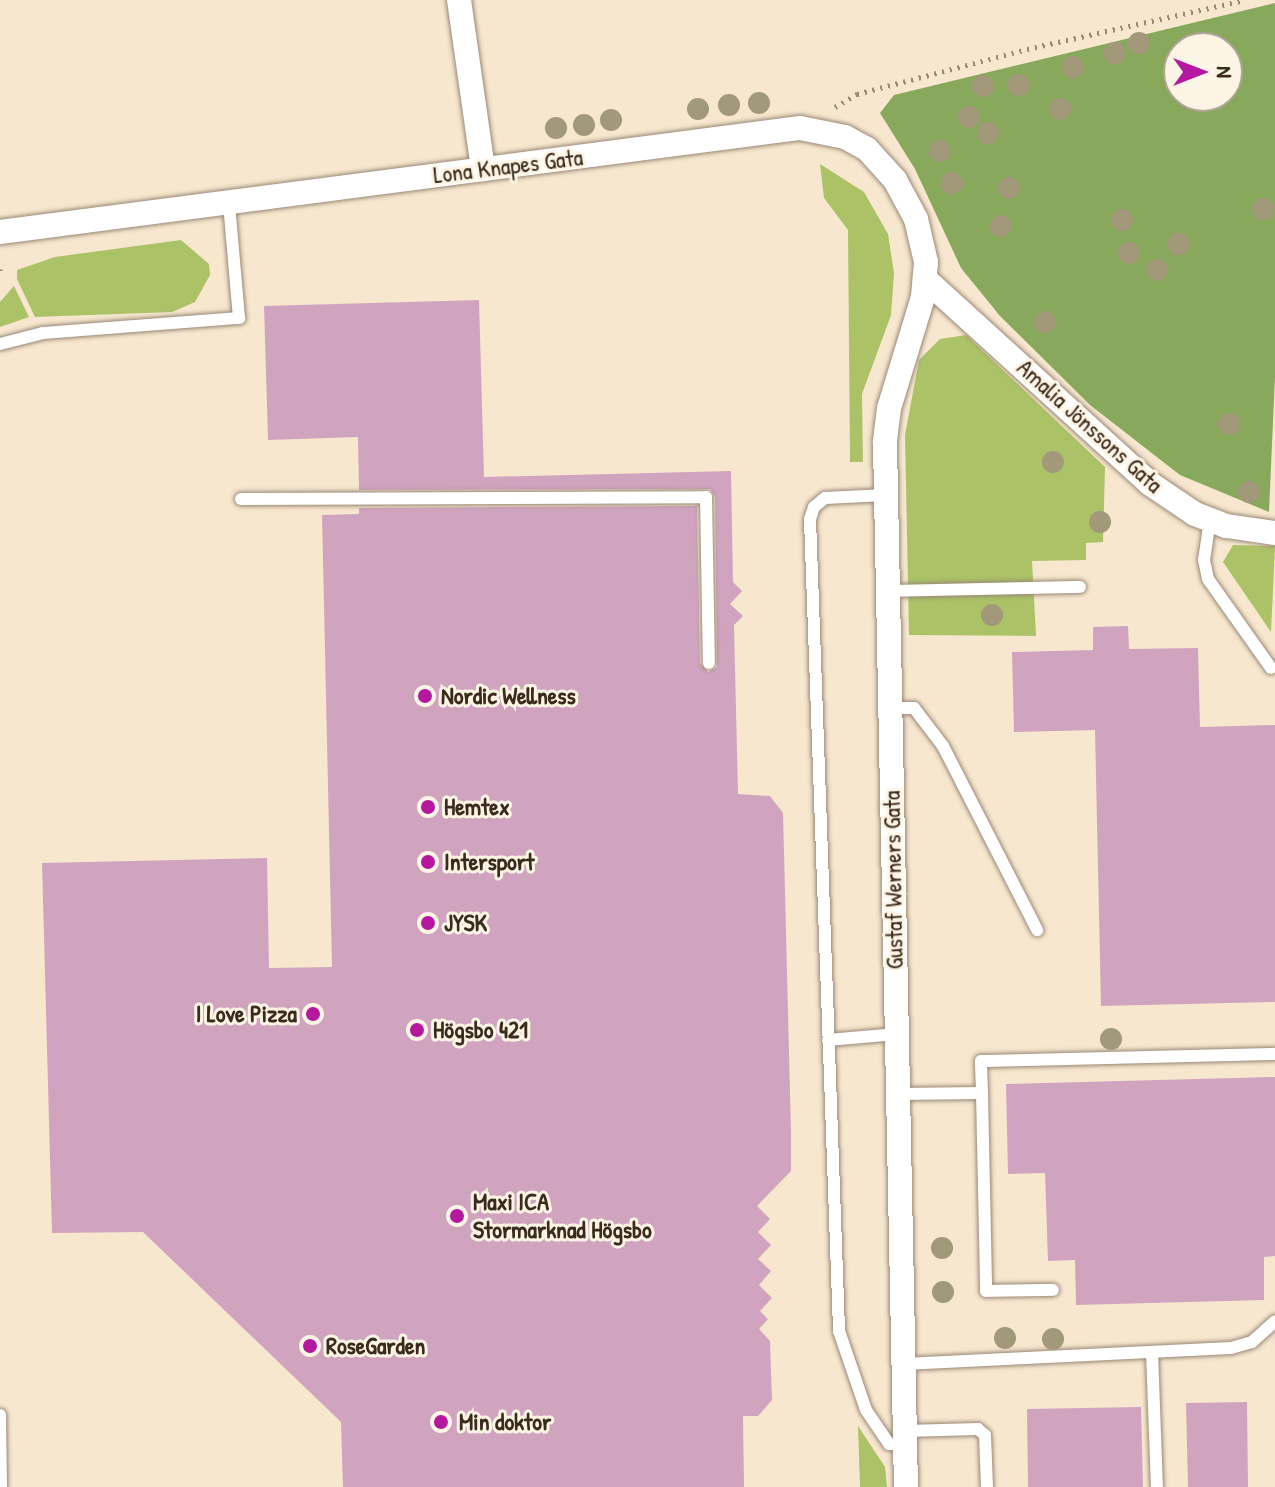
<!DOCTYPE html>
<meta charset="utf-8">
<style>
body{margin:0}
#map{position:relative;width:1275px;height:1487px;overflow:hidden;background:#f7e7cf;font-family:"Patrick Hand",sans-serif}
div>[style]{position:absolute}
.green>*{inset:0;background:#abc267}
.forest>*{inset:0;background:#88a85c}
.building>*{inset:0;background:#d0a4bf}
.path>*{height:5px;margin-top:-2.5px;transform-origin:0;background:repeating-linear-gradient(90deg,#998876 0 2px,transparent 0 8px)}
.roads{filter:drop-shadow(0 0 2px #998876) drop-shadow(0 0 2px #998876)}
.service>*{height:12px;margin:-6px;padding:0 6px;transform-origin:6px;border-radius:6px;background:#fff}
.minor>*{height:24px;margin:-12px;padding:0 12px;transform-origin:12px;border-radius:12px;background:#fff}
.trees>*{width:22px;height:22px;margin:-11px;border-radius:50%;background:#a2987a}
.dots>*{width:22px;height:22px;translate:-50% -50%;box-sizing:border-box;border:4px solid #fcf5e5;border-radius:50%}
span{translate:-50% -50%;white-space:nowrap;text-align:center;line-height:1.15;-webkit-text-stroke:6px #fcf5e5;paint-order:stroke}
.street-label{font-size:24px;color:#3b2a1e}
.poi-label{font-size:24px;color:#3b2a1e;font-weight:700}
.left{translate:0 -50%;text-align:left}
.right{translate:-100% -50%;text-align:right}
.north{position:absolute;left:1163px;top:32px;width:80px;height:80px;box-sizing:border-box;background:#fcf5e5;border:2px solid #afa495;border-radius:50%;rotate:90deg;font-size:22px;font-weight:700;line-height:32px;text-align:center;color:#3b2a1e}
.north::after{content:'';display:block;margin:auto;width:28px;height:36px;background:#b5179e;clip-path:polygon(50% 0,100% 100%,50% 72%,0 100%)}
</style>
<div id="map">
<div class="green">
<i style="clip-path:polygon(820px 164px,864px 192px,888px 234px,894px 273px,891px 315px,862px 394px,863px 462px,850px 462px,848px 230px,824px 198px)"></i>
<i style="clip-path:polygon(181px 240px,209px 264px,210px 275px,195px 302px,172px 312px,35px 317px,17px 279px,17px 270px,55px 257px)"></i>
<i style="clip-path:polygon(14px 286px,29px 317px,0 327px,0 302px)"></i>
<i style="clip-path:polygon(966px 335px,1105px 467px,1103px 542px,1086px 543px,1086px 560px,1032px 561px,1036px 636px,909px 635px,905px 435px,919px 360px,940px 339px)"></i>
<i style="clip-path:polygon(1233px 545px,1275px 546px,1271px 632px,1223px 562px)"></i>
<i style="clip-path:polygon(858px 1426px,885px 1467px,887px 1487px,860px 1487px)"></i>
</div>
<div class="forest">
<i style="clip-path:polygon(evenodd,1275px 3px,1275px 376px,1269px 512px,1180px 475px,1090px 405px,1000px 316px,961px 268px,915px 169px,880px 113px,894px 95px,1275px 3px,1227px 48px,1227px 96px,1179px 96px,1179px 48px,1227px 48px)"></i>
</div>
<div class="building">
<i style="clip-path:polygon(479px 300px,484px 477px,731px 471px,733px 582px,742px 591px,730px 604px,743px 616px,734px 625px,738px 794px,770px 796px,783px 813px,791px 1132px,791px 1171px,757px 1206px,770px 1219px,758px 1232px,771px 1245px,758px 1259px,771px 1271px,759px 1285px,772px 1298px,760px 1311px,768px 1319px,759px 1329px,770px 1341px,772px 1400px,758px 1416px,743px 1416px,744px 1487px,343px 1487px,341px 1422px,143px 1232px,52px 1233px,42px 863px,267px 858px,269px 968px,332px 967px,322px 515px,359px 514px,359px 508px,697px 506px,700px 663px,708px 672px,717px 667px,715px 497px,710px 489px,359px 490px,358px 437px,268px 440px,264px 306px)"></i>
<i style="clip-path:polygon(1128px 626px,1129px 649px,1198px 648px,1200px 727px,1275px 725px,1275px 1002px,1101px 1006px,1095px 730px,1014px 732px,1012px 652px,1093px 650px,1093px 627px)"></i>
<i style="clip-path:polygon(1275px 1077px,1275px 1256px,1264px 1257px,1264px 1300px,1076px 1305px,1075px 1260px,1048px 1261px,1045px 1173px,1008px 1174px,1006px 1084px)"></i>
<i style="clip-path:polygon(1247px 1402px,1248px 1487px,1188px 1487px,1186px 1403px)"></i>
<i style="clip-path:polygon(1141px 1407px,1143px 1487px,1028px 1487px,1027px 1409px)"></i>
</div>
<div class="path">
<i style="left:835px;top:107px;width:26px;rotate:-31deg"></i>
<i style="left:857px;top:94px;width:176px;rotate:-14.8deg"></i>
<i style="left:1027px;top:49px;width:222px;rotate:-12.7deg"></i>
<i style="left:0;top:269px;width:6px;rotate:90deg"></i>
</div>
<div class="roads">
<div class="service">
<i style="left:0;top:344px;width:44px;rotate:-14.3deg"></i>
<i style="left:43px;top:333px;width:197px;rotate:-4.4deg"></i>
<i style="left:239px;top:318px;width:114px;rotate:-95deg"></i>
<i style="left:885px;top:495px;width:60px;rotate:177.1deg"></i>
<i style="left:825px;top:498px;width:14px;rotate:141deg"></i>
<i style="left:814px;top:507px;width:13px;rotate:108deg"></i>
<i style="left:810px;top:519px;width:813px;rotate:87.95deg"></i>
<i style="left:839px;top:1331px;width:83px;rotate:71.1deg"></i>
<i style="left:866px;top:1410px;width:41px;rotate:55.9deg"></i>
<i style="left:889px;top:1444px;width:16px"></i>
<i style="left:241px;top:499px;width:465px;rotate:-0.2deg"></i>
<i style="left:706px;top:497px;width:166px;rotate:89deg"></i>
<i style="left:1210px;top:520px;width:40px;rotate:98.5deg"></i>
<i style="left:1204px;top:560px;width:19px;rotate:78deg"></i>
<i style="left:1208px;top:579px;width:109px;rotate:54.7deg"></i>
<i style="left:887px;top:591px;width:193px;rotate:-1.2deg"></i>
<i style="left:889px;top:708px;width:25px"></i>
<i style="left:914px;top:708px;width:48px;rotate:52.7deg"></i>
<i style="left:943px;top:746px;width:207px;rotate:62.9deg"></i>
<i style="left:828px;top:1040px;width:69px;rotate:-5deg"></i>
<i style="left:982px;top:1093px;width:198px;rotate:88.8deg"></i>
<i style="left:986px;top:1291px;width:67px;rotate:-0.9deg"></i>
<i style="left:898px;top:1094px;width:84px;rotate:-0.7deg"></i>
<i style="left:982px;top:1093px;width:32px;rotate:-92deg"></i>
<i style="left:981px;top:1061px;width:294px;rotate:-1.4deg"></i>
<i style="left:1152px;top:1352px;width:135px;rotate:87.9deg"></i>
<i style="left:904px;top:1364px;width:327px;rotate:-2.8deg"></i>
<i style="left:1231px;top:1348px;width:22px;rotate:-16deg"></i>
<i style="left:1252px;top:1342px;width:31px;rotate:-42deg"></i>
<i style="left:0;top:1415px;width:72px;rotate:89.2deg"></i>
<i style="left:905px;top:1431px;width:73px;rotate:-1.6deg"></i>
<i style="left:978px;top:1429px;width:9px;rotate:41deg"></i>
<i style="left:985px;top:1435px;width:52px;rotate:87.8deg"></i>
</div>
<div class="minor">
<i style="left:459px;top:0;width:171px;rotate:81.9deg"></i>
<i style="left:0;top:232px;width:807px;rotate:-7.41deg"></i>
<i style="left:800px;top:128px;width:46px;rotate:11.3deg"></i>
<i style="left:845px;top:137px;width:25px;rotate:29deg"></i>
<i style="left:867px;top:149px;width:42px;rotate:47.9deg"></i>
<i style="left:895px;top:180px;width:44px;rotate:61.7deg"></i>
<i style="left:916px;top:219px;width:44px;rotate:76.9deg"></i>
<i style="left:926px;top:262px;width:35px;rotate:95deg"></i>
<i style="left:923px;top:297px;width:116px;rotate:107deg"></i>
<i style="left:889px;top:408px;width:35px;rotate:97deg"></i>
<i style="left:885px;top:443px;width:1044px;rotate:88.85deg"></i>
<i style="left:925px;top:279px;width:303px;rotate:42.3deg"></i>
<i style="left:1149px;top:483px;width:55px;rotate:34deg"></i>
<i style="left:1195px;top:514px;width:34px;rotate:21deg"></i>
<i style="left:1227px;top:526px;width:49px;rotate:8.3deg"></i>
</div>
</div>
<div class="trees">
<i style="left:1139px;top:43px"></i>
<i style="left:1115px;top:53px"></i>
<i style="left:1073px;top:67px"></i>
<i style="left:1019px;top:85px"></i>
<i style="left:983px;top:86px"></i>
<i style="left:759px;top:103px"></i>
<i style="left:729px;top:105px"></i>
<i style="left:698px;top:109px"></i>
<i style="left:1060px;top:109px"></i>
<i style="left:969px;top:117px"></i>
<i style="left:611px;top:120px"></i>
<i style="left:584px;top:125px"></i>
<i style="left:556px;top:128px"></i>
<i style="left:988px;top:133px"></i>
<i style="left:940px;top:151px"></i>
<i style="left:952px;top:183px"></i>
<i style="left:1009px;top:188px"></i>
<i style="left:1263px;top:209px"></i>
<i style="left:1122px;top:220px"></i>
<i style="left:1001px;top:226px"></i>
<i style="left:1179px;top:244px"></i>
<i style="left:1129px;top:253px"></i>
<i style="left:1157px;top:270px"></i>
<i style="left:1045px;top:322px"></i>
<i style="left:1229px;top:424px"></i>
<i style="left:1053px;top:462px"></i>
<i style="left:1249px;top:492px"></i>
<i style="left:1100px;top:522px"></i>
<i style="left:992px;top:615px"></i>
<i style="left:1111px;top:1039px"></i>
<i style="left:942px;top:1248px"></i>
<i style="left:943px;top:1292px"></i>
<i style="left:1005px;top:1338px"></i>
<i style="left:1053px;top:1339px"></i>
</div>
<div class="dots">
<i style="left:425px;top:696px;background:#b5179e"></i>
<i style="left:428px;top:807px;background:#b5179e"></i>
<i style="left:428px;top:862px;background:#b5179e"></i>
<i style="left:428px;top:923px;background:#b5179e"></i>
<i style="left:313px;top:1014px;background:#b5179e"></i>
<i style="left:417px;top:1030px;background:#b5179e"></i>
<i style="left:457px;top:1216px;background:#b5179e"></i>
<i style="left:310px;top:1346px;background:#b5179e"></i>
<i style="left:441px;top:1422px;background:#b5179e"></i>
</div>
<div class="street-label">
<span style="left:508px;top:166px;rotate:-7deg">Lona Knapes Gata</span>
<span style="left:1090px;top:426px;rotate:42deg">Amalia Jönssons Gata</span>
<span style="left:893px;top:880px;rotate:-91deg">Gustaf Werners Gata</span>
</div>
<div class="poi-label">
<span class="left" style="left:441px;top:696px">Nordic Wellness</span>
<span class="left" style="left:444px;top:807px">Hemtex</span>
<span class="left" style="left:444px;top:862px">Intersport</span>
<span class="left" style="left:444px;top:923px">JYSK</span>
<span class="right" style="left:297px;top:1014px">I Love Pizza</span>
<span class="left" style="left:433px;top:1030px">Högsbo 421</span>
<span class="left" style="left:473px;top:1216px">Maxi ICA<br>Stormarknad Högsbo</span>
<span class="left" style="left:326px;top:1346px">RoseGarden</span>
<span class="left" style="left:459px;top:1422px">Min doktor</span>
</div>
<div class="north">N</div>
</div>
